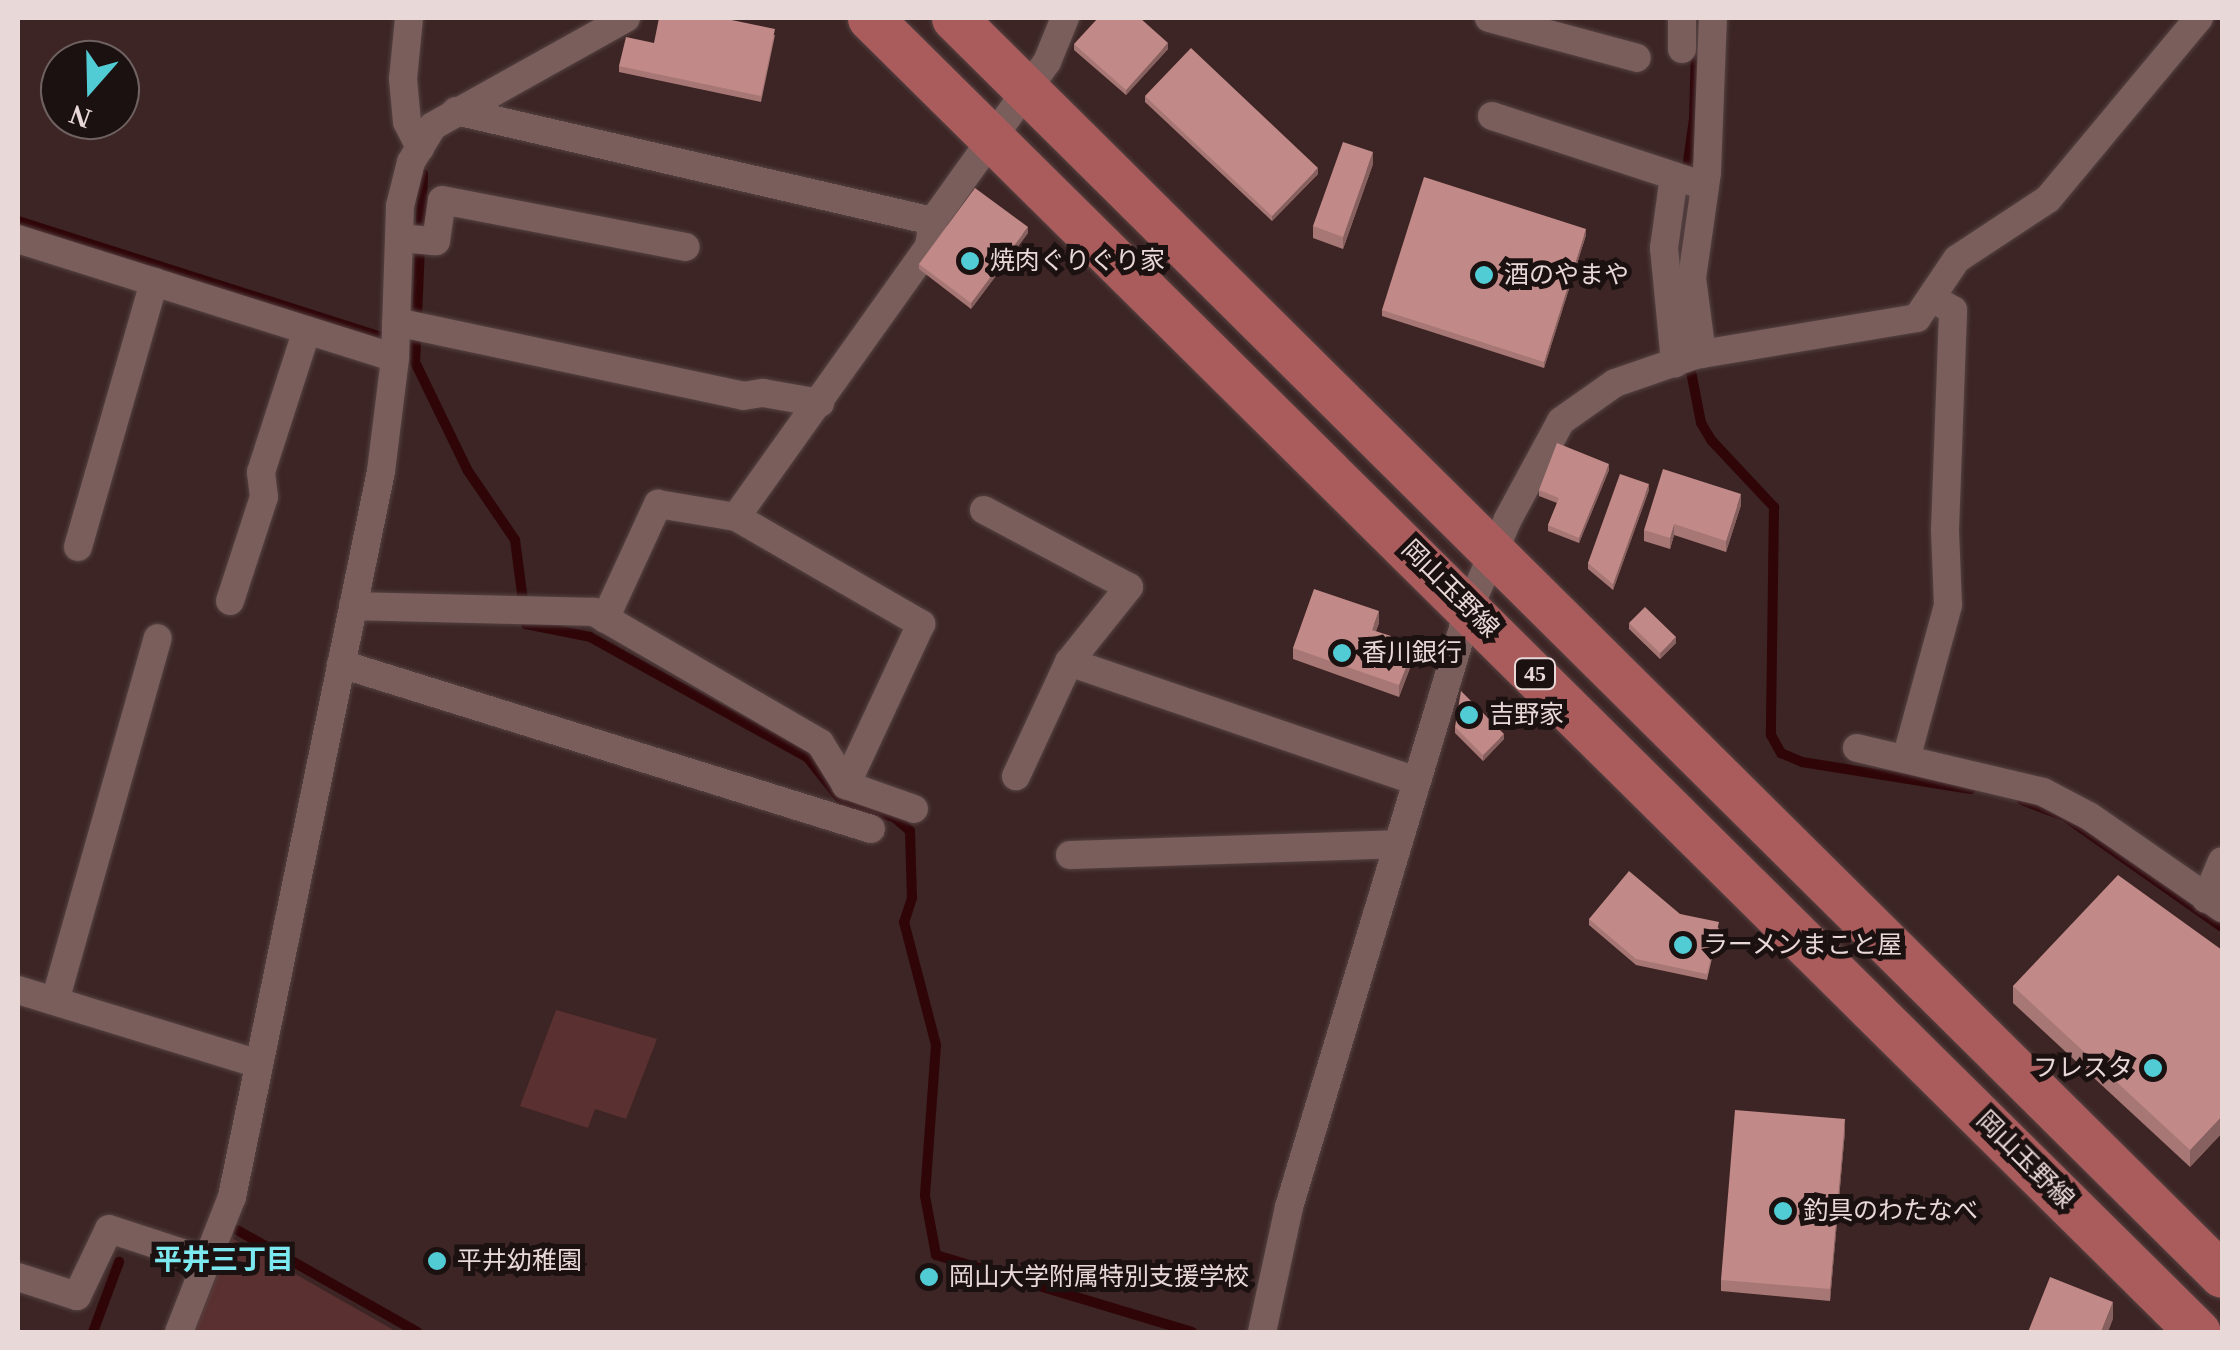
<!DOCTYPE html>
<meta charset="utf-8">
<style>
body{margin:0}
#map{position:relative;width:2240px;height:1350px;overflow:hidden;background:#3c2524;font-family:"Times New Roman","Noto Sans JP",serif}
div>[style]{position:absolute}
.green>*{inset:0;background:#5a3030}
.stream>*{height:10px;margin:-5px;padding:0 5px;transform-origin:5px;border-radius:5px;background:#2f0508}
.roads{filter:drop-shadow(0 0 2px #554242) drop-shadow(0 0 2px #554242)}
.minor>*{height:28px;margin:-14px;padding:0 14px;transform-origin:14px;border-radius:14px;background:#795e5c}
.primary>*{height:45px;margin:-22.5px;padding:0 22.5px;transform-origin:22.5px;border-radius:22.5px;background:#aa5c5c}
.wall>*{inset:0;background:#a67775}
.shaded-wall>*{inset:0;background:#87615f}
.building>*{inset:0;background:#c18a88}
.dots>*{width:28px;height:28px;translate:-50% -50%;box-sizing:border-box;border:5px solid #1c1111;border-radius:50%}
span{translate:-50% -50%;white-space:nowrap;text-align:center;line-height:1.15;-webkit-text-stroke:10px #1c1111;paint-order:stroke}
.shield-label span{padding:2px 8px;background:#1c1111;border:2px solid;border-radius:8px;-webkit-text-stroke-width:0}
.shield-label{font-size:22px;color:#e8d8d7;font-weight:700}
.poi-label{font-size:25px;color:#e8d8d7}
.left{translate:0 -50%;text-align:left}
.right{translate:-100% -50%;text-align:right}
.street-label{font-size:25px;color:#e8d8d7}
.neighbourhood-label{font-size:28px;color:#7ce8ef;font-weight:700}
.frame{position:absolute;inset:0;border:20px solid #e8d8d7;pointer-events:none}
.north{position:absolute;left:40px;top:40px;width:100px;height:100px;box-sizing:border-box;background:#1c1111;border:2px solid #6e6160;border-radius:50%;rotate:200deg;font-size:28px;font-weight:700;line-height:40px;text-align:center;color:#e8d8d7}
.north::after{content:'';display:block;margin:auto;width:35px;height:45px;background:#51ccd4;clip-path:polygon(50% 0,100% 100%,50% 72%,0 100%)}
</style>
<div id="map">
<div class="green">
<i style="clip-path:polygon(556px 1010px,657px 1039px,626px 1119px,595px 1109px,588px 1128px,520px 1106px)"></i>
<i style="clip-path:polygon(232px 1238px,397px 1332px,194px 1332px)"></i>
</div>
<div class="stream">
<i style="left:423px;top:174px;width:188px;rotate:92.4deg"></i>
<i style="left:415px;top:362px;width:121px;rotate:64.1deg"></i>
<i style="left:468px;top:471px;width:83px;rotate:55.7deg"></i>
<i style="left:515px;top:540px;width:85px;rotate:82.5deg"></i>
<i style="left:526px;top:624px;width:65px;rotate:11.5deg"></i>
<i style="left:590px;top:637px;width:249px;rotate:29deg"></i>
<i style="left:808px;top:758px;width:55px;rotate:51.7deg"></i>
<i style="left:842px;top:801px;width:54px;rotate:17.1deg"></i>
<i style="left:894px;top:817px;width:21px;rotate:41deg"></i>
<i style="left:910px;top:831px;width:67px;rotate:88.3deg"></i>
<i style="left:912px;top:898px;width:25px;rotate:108deg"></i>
<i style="left:904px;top:922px;width:127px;rotate:75.4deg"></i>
<i style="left:936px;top:1045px;width:151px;rotate:94.2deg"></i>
<i style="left:925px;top:1196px;width:60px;rotate:79.4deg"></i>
<i style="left:936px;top:1255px;width:267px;rotate:16.7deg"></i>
<i style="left:1686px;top:176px;width:58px;rotate:-82deg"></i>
<i style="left:1694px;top:119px;width:101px;rotate:-88.3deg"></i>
<i style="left:18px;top:221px;width:392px;rotate:17.7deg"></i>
<i style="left:1689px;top:361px;width:63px;rotate:79deg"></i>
<i style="left:1701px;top:423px;width:21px;rotate:59deg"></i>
<i style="left:1712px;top:441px;width:91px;rotate:46.8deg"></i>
<i style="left:1774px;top:507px;width:228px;rotate:90.8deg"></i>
<i style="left:1771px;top:735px;width:21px;rotate:61deg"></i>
<i style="left:1781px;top:753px;width:23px;rotate:23deg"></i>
<i style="left:1802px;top:762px;width:171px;rotate:9.1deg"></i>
<i style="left:2022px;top:800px;width:45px;rotate:20.9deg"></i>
<i style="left:2064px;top:816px;width:193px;rotate:35.1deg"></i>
<i style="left:237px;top:1230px;width:207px;rotate:29.5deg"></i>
<i style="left:93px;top:1332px;width:75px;rotate:-69.6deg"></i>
</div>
<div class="roads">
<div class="minor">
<i style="left:409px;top:18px;width:61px;rotate:95.6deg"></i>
<i style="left:403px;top:79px;width:43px;rotate:84.7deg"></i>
<i style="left:407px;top:122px;width:29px;rotate:63deg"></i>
<i style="left:1489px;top:18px;width:153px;rotate:15.1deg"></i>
<i style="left:1682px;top:49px;width:31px;rotate:-90deg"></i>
<i style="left:456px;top:111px;width:490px;rotate:13deg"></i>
<i style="left:933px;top:221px;width:196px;rotate:-54.4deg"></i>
<i style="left:1047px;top:62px;width:48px;rotate:-67.8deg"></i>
<i style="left:1492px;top:116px;width:224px;rotate:18.2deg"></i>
<i style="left:1674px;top:176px;width:73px;rotate:97.9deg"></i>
<i style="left:1664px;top:248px;width:116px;rotate:84.5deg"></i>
<i style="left:399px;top:238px;width:37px;rotate:5deg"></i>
<i style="left:436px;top:241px;width:41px;rotate:-81.7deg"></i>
<i style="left:442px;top:200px;width:248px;rotate:10.9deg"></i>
<i style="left:18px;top:239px;width:395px;rotate:17.5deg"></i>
<i style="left:396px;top:322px;width:355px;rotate:12deg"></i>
<i style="left:743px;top:396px;width:20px;rotate:-9deg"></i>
<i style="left:763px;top:393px;width:58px;rotate:10deg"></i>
<i style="left:1702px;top:354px;width:77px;rotate:-97.5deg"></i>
<i style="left:1692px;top:278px;width:107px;rotate:-81.9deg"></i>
<i style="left:1707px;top:172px;width:154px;rotate:-87.8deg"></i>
<i style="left:984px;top:510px;width:164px;rotate:28deg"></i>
<i style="left:1129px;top:587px;width:96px;rotate:128.7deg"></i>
<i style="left:1069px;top:662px;width:126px;rotate:114.9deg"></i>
<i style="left:736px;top:517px;width:333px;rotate:-54.5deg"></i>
<i style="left:929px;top:246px;width:25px;rotate:-81deg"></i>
<i style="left:78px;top:547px;width:276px;rotate:-74deg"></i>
<i style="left:230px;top:601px;width:109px;rotate:-71.9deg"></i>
<i style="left:264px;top:497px;width:25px;rotate:-97deg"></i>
<i style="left:261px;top:472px;width:149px;rotate:-72.1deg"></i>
<i style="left:353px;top:606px;width:241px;rotate:1.4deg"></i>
<i style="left:594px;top:612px;width:261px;rotate:30.1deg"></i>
<i style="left:820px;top:743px;width:49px;rotate:58.2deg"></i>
<i style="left:846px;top:785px;width:72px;rotate:19.4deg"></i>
<i style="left:605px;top:619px;width:127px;rotate:-65.3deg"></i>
<i style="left:658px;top:504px;width:79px;rotate:9.5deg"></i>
<i style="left:736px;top:517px;width:214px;rotate:30deg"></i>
<i style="left:921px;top:624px;width:178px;rotate:115deg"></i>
<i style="left:1069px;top:662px;width:367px;rotate:18.9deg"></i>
<i style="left:341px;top:664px;width:555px;rotate:17.29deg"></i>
<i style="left:1857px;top:748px;width:191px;rotate:13.3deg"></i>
<i style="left:2043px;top:792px;width:52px;rotate:27.6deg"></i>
<i style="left:2089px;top:816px;width:162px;rotate:34.7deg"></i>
<i style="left:1906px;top:759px;width:160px;rotate:-74.7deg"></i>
<i style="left:1948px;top:605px;width:75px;rotate:-92.3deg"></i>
<i style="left:1945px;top:530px;width:220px;rotate:-87.9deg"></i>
<i style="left:1953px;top:310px;width:25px;rotate:-151deg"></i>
<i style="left:1070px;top:855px;width:327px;rotate:-1.9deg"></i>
<i style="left:2206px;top:899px;width:41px;rotate:-67.2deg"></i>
<i style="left:18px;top:990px;width:252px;rotate:17.1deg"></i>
<i style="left:55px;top:1001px;width:377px;rotate:-74.2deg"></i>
<i style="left:18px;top:1277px;width:62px;rotate:17.9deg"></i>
<i style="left:77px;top:1296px;width:74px;rotate:-64.5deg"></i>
<i style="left:109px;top:1229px;width:100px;rotate:18.1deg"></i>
<i style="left:179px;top:1332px;width:145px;rotate:-68.6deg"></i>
<i style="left:232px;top:1197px;width:741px;rotate:-78.4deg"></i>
<i style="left:381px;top:471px;width:114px;rotate:-82.9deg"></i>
<i style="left:395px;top:358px;width:152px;rotate:-88.1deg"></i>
<i style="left:400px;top:206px;width:45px;rotate:-76deg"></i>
<i style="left:411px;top:162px;width:42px;rotate:-58.6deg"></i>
<i style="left:433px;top:126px;width:221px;rotate:-29.2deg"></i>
<i style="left:1262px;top:1332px;width:128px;rotate:-77.8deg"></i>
<i style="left:1289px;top:1207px;width:625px;rotate:-73.27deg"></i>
<i style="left:1469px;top:608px;width:97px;rotate:-66.3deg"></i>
<i style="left:1508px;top:519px;width:111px;rotate:-61.6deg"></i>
<i style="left:1561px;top:421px;width:66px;rotate:-35.1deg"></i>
<i style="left:1615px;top:383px;width:86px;rotate:-19.1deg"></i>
<i style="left:1696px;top:355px;width:224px;rotate:-9.5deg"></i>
<i style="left:1917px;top:318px;width:71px;rotate:-55.9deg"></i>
<i style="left:1957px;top:259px;width:109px;rotate:-33.4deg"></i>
<i style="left:2048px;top:199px;width:236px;rotate:-50.2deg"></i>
</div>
<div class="primary">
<i style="left:870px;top:18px;width:1868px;rotate:44.7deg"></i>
<i style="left:954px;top:18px;width:1785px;rotate:44.75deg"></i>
</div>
</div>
<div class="wall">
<i style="clip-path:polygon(775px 35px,761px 102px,619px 72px,619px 66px,654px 43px)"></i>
<i style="clip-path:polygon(1074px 44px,1168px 49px,1126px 95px,1074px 50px)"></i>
<i style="clip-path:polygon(1145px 96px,1318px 174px,1272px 221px,1145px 102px)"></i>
<i style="clip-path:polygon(1373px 164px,1343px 249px,1313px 238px,1313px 226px)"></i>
<i style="clip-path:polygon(1028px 233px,971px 309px,919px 269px,919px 264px)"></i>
<i style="clip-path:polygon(1586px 235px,1544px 368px,1382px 316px,1382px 310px)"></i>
<i style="clip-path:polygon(1609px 470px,1579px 543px,1548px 531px,1548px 525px,1557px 503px,1539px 496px,1539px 490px)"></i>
<i style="clip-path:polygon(1649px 490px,1613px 590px,1588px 569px,1588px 563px)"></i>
<i style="clip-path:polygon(1741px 505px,1726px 552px,1674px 535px,1670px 549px,1644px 541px,1644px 530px)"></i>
<i style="clip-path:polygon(1379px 623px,1376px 631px,1391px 648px,1390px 650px,1410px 668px,1399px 697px,1293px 659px,1293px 648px)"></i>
<i style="clip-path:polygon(1629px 623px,1676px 643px,1660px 659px,1629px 629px)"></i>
<i style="clip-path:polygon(1455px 727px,1504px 739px,1483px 761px,1455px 733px)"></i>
<i style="clip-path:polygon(1680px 914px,1719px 928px,1707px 980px,1636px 965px,1589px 925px,1589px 919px)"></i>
<i style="clip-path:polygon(2222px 950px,2222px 1133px,2190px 1167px,2013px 1003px,2013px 986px)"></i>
<i style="clip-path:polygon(1845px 1131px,1830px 1301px,1721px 1291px,1721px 1280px)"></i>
</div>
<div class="shaded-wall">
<i style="clip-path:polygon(1168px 43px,1168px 49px,1126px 95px,1126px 90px)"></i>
<i style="clip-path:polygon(1373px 152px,1373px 164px,1343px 249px,1343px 237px)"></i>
<i style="clip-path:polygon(1318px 168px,1318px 174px,1272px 221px,1272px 216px)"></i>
<i style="clip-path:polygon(1028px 227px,1028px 233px,971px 309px,971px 303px)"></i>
<i style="clip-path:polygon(1586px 229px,1586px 235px,1544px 368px,1544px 362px)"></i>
<i style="clip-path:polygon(1609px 464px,1609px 470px,1579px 543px,1579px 538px)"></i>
<i style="clip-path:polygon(1649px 484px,1649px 490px,1613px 590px,1613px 584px)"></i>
<i style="clip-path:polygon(1741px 494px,1741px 505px,1726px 552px,1726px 541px)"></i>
<i style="clip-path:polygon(1674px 524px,1674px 535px,1670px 549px,1670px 538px)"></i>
<i style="clip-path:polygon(1379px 611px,1379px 623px,1372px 641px,1372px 630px)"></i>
<i style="clip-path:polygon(1676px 637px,1676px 643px,1660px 659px,1660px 653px)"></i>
<i style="clip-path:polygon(1410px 657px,1410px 668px,1399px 697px,1399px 685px)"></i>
<i style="clip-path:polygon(1504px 734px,1504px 739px,1483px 761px,1483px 755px)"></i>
<i style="clip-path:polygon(2222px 1116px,2222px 1133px,2190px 1167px,2190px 1150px)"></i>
<i style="clip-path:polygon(1845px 1119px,1845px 1131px,1830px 1301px,1830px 1289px)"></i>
<i style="clip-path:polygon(2113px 1302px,2113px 1319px,2108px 1332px,2101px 1332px)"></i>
</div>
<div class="building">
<i style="clip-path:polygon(659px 18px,722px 18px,775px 29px,761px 96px,619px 66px,626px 37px,654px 43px)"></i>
<i style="clip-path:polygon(1098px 18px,1140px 18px,1168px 43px,1126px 90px,1074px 44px)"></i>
<i style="clip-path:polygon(1191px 48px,1318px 168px,1272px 216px,1145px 96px)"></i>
<i style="clip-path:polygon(1343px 142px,1373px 152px,1343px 237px,1313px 226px)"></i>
<i style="clip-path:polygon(1424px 177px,1586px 229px,1544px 362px,1382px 310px)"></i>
<i style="clip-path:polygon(975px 188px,1028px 227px,971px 303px,919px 264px)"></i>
<i style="clip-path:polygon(1557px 443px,1609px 464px,1579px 538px,1548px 525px,1559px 498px,1539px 490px)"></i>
<i style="clip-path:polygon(1663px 469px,1741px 494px,1726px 541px,1674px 524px,1670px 538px,1644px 530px)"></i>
<i style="clip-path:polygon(1620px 474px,1649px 484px,1613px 584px,1588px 563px)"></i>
<i style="clip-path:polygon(1314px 589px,1379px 611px,1372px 630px,1391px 636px,1386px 649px,1410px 657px,1399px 685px,1293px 648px)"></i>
<i style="clip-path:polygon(1645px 607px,1676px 637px,1660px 653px,1629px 623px)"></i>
<i style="clip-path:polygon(1461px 691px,1504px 734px,1483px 755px,1455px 727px)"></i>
<i style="clip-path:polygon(1629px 871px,1680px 914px,1719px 922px,1707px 974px,1636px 959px,1589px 919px)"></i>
<i style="clip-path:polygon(2118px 875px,2222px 950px,2222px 1116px,2190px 1150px,2013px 986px)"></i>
<i style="clip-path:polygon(1735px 1110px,1845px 1119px,1830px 1289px,1721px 1280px)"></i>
<i style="clip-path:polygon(2050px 1277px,2113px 1302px,2101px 1332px,2028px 1332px)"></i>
</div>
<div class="dots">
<i style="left:970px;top:261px;background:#51ccd4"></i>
<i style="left:1484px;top:275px;background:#51ccd4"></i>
<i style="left:1342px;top:653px;background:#51ccd4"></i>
<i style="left:1469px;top:715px;background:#51ccd4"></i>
<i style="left:1683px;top:945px;background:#51ccd4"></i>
<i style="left:2153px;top:1068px;background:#51ccd4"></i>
<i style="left:1783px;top:1211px;background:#51ccd4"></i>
<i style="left:437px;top:1261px;background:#51ccd4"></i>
<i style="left:929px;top:1277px;background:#51ccd4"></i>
</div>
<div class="shield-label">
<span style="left:1535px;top:674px">45</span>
</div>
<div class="poi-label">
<span class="left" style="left:990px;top:261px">焼肉ぐりぐり家</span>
<span class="left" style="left:1504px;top:275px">酒のやまや</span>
<span class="left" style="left:1362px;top:653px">香川銀行</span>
<span class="left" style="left:1489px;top:715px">吉野家</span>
<span class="left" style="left:1703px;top:945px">ラーメンまこと屋</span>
<span class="right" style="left:2133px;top:1068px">フレスタ</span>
<span class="left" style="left:1803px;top:1211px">釣具のわたなべ</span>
<span class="left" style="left:457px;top:1261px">平井幼稚園</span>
<span class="left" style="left:949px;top:1277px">岡山大学附属特別支援学校</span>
</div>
<div class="street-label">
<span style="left:1450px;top:589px;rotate:45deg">岡山玉野線</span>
<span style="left:2025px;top:1160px;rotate:45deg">岡山玉野線</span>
</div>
<div class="neighbourhood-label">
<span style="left:224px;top:1260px">平井三丁目</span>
</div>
<div class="frame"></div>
<div class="north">N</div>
</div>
